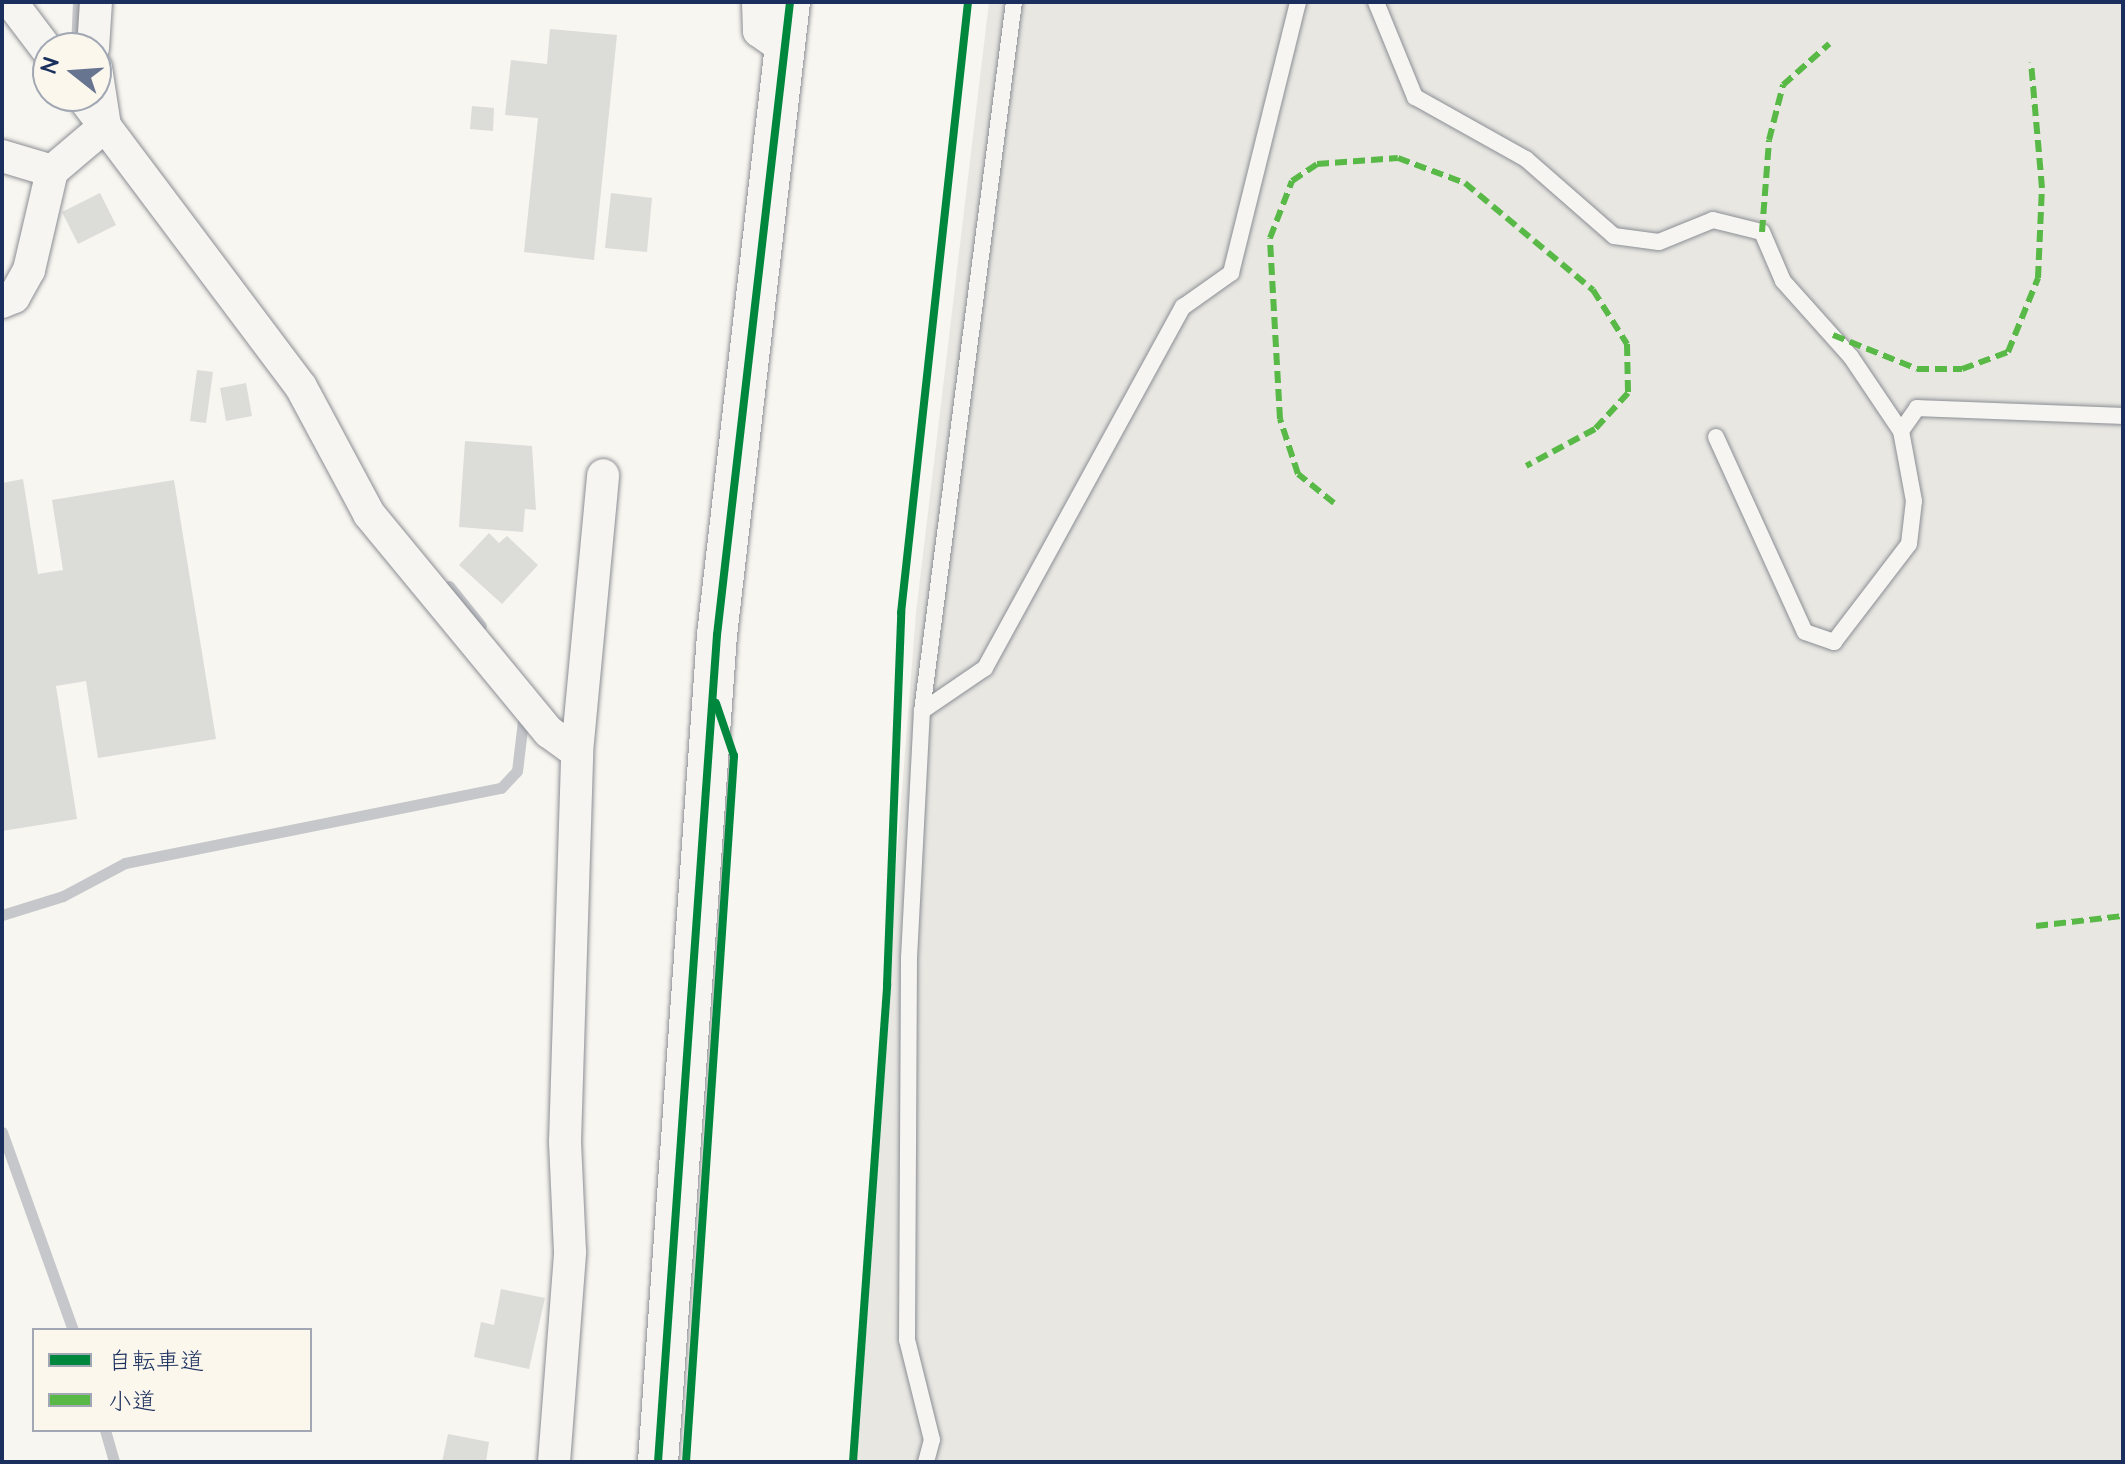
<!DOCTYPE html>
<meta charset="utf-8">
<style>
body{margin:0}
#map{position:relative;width:2125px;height:1464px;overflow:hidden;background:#f8f6f0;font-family:"Architects Daughter","Klee One",sans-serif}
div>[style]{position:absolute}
.green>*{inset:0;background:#e8e7e2}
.stream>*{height:11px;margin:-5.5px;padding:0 5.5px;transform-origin:5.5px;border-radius:5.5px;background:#c5c7cb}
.building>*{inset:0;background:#dcdcd9}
.roads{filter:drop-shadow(0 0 2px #8b8e94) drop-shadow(0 0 2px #8b8e94)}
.service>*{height:16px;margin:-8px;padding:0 8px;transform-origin:8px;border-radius:8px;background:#f6f5f1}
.minor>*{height:32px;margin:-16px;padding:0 16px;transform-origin:16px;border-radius:16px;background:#f6f5f1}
.tertiary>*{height:40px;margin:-20px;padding:0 20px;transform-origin:20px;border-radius:20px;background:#f6f5f1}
.quiet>*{height:6px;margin-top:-3px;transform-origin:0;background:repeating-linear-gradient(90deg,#58b947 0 12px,transparent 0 18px)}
.cycleway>*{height:8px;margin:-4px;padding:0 4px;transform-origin:4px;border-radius:4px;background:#00873e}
span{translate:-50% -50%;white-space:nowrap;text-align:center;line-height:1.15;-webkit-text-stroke:6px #fbf7ec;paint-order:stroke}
.frame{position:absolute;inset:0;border:4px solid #1b2f5e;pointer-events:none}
.legend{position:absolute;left:32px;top:1328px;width:280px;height:104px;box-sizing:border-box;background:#fbf7ec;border:2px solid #a1a7b3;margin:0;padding:10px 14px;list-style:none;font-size:24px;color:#1b2f5e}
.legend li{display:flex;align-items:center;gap:16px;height:40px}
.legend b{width:40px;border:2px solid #a1a7b3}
.north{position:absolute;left:32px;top:32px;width:80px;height:80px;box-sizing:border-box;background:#fbf7ec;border:2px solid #a1a7b3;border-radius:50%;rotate:287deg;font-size:22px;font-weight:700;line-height:32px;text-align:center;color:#1b2f5e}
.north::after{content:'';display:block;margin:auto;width:28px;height:36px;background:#687591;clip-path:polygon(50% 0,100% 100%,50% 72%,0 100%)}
</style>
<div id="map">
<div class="green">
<i style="clip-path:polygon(989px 2px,2123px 2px,2123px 1462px,849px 1462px,916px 613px)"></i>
</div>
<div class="stream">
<i style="left:76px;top:48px;width:46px;rotate:-87.5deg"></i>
<i style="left:449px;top:586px;width:51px;rotate:51.3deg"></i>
<i style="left:2px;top:915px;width:64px;rotate:-17.3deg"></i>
<i style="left:63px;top:896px;width:70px;rotate:-28deg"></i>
<i style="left:125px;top:863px;width:383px;rotate:-11.3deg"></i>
<i style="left:501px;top:788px;width:23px;rotate:-47deg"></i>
<i style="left:517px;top:771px;width:59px;rotate:-83.2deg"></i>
<i style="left:2px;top:1132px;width:210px;rotate:70.3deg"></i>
<i style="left:105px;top:1430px;width:33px;rotate:74deg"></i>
</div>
<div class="building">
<i style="clip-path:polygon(550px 29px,617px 35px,594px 260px,524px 252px,538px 118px,505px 115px,511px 60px,547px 64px)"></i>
<i style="clip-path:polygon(472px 106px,494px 108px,493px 131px,470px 129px)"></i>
<i style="clip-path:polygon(100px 193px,116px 225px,78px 244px,62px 212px)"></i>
<i style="clip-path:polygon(611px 193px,652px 198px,647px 252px,605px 248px)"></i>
<i style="clip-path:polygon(197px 370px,213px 372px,206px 423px,190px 421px)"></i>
<i style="clip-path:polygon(246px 383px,252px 416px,226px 421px,220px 388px)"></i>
<i style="clip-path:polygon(465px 441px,532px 446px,536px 510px,525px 509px,523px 532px,459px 527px)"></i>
<i style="clip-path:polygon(23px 479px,38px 574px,63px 570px,52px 500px,174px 480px,216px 739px,98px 758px,86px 681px,56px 686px,77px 819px,2px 831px,2px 483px)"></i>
<i style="clip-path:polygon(489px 533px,499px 543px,507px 536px,538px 565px,502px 604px,459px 565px)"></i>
<i style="clip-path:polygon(501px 1289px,545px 1298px,529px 1369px,474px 1357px,481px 1322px,494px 1325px)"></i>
<i style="clip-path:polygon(448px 1434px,489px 1442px,486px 1462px,442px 1462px)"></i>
</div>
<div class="roads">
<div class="service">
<i style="left:1376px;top:2px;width:103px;rotate:67.7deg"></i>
<i style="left:1415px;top:97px;width:127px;rotate:29.2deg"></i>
<i style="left:1526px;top:159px;width:117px;rotate:41.2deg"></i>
<i style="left:1614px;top:236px;width:45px;rotate:7.6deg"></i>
<i style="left:1659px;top:242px;width:58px;rotate:-22.2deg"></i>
<i style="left:1713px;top:220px;width:50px;rotate:13.8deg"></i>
<i style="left:1762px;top:232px;width:53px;rotate:66.8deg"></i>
<i style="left:1783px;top:281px;width:102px;rotate:48.2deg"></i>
<i style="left:1851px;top:357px;width:89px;rotate:56deg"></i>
<i style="left:1716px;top:437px;width:214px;rotate:65.5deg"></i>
<i style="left:1805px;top:632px;width:31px;rotate:19deg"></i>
<i style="left:1834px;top:642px;width:123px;rotate:-52.6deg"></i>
<i style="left:1909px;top:544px;width:43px;rotate:-83.4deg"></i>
<i style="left:1914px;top:501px;width:71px;rotate:-100.5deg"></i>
<i style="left:1901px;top:431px;width:28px;rotate:-55deg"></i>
<i style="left:1917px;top:408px;width:206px;rotate:2.2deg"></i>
<i style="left:922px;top:711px;width:76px;rotate:-34.3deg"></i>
<i style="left:985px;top:668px;width:412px;rotate:-61.3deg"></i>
<i style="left:1183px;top:307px;width:59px;rotate:-35.3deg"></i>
<i style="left:1231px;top:273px;width:279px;rotate:-76.1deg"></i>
<i style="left:926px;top:1462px;width:23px;rotate:-75deg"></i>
<i style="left:932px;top:1440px;width:103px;rotate:-104deg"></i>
<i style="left:907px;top:1340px;width:382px;rotate:-89.7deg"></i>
<i style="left:909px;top:958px;width:247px;rotate:-87deg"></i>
<i style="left:922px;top:711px;width:715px;rotate:-82.61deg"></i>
</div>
<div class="minor">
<i style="left:11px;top:2px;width:61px;rotate:52.9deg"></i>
<i style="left:758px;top:2px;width:29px;rotate:88deg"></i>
<i style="left:759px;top:31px;width:29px;rotate:35deg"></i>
<i style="left:93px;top:48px;width:46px;rotate:-86.3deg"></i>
<i style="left:82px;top:96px;width:38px;rotate:53deg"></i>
<i style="left:105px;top:126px;width:59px;rotate:-98.8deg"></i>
<i style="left:2px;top:156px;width:52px;rotate:16.7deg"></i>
<i style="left:2px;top:302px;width:13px;rotate:-23deg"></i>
<i style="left:14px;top:297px;width:31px;rotate:-61deg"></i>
<i style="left:29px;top:270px;width:102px;rotate:-76.9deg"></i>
<i style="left:52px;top:171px;width:70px;rotate:-40.3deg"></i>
<i style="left:105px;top:126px;width:326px;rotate:53.1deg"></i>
<i style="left:301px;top:387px;width:144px;rotate:61.8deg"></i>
<i style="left:369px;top:514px;width:283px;rotate:50.5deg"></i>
<i style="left:549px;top:732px;width:34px;rotate:36deg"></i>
<i style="left:554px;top:1462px;width:211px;rotate:-85.6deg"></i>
<i style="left:570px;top:1252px;width:110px;rotate:-92.6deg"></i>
<i style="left:565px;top:1142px;width:390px;rotate:-88.2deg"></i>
<i style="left:577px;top:752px;width:278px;rotate:-84.6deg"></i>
</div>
<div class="tertiary">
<i style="left:658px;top:1462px;width:829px;rotate:-85.92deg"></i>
<i style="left:717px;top:635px;width:637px;rotate:-83.42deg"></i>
</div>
</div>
<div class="quiet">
<i style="left:1762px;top:232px;width:92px;rotate:-85.6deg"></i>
<i style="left:1769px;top:140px;width:57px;rotate:-75.7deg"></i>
<i style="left:1783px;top:85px;width:62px;rotate:-41.7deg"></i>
<i style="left:1833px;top:335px;width:91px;rotate:22deg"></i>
<i style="left:1917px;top:369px;width:45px"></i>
<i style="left:1962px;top:369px;width:49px;rotate:-20.3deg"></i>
<i style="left:2008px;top:352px;width:80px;rotate:-67.9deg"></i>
<i style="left:2038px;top:278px;width:90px;rotate:-87.5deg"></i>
<i style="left:2042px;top:188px;width:126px;rotate:-95deg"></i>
<i style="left:1334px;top:503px;width:46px;rotate:-141.1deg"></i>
<i style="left:1298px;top:474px;width:58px;rotate:-108.1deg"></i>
<i style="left:1280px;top:419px;width:181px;rotate:-93.2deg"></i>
<i style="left:1270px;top:238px;width:61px;rotate:-68.9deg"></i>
<i style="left:1292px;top:181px;width:30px;rotate:-34deg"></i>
<i style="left:1317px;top:164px;width:81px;rotate:-4.2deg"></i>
<i style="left:1398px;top:158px;width:72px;rotate:20.5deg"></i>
<i style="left:1465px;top:183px;width:167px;rotate:39.9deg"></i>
<i style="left:1593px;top:290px;width:64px;rotate:57.8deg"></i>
<i style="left:1627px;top:344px;width:49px;rotate:88.8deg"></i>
<i style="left:1628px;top:393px;width:49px;rotate:132.5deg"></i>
<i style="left:1595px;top:429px;width:78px;rotate:151.8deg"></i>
<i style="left:2036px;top:926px;width:88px;rotate:-6.6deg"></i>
</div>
<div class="cycleway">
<i style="left:658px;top:1462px;width:829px;rotate:-85.92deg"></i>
<i style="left:717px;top:635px;width:637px;rotate:-83.42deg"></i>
<i style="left:686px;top:1462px;width:708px;rotate:-86.11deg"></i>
<i style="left:734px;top:756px;width:56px;rotate:-108.8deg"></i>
<i style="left:853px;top:1462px;width:478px;rotate:-85.9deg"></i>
<i style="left:887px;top:985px;width:372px;rotate:-87.8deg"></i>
<i style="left:901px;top:613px;width:615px;rotate:-83.74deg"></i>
</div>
<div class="frame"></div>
<ul class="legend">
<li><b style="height:10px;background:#00873e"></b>自転車道</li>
<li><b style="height:10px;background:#58b947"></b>小道</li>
</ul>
<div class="north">N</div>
</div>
